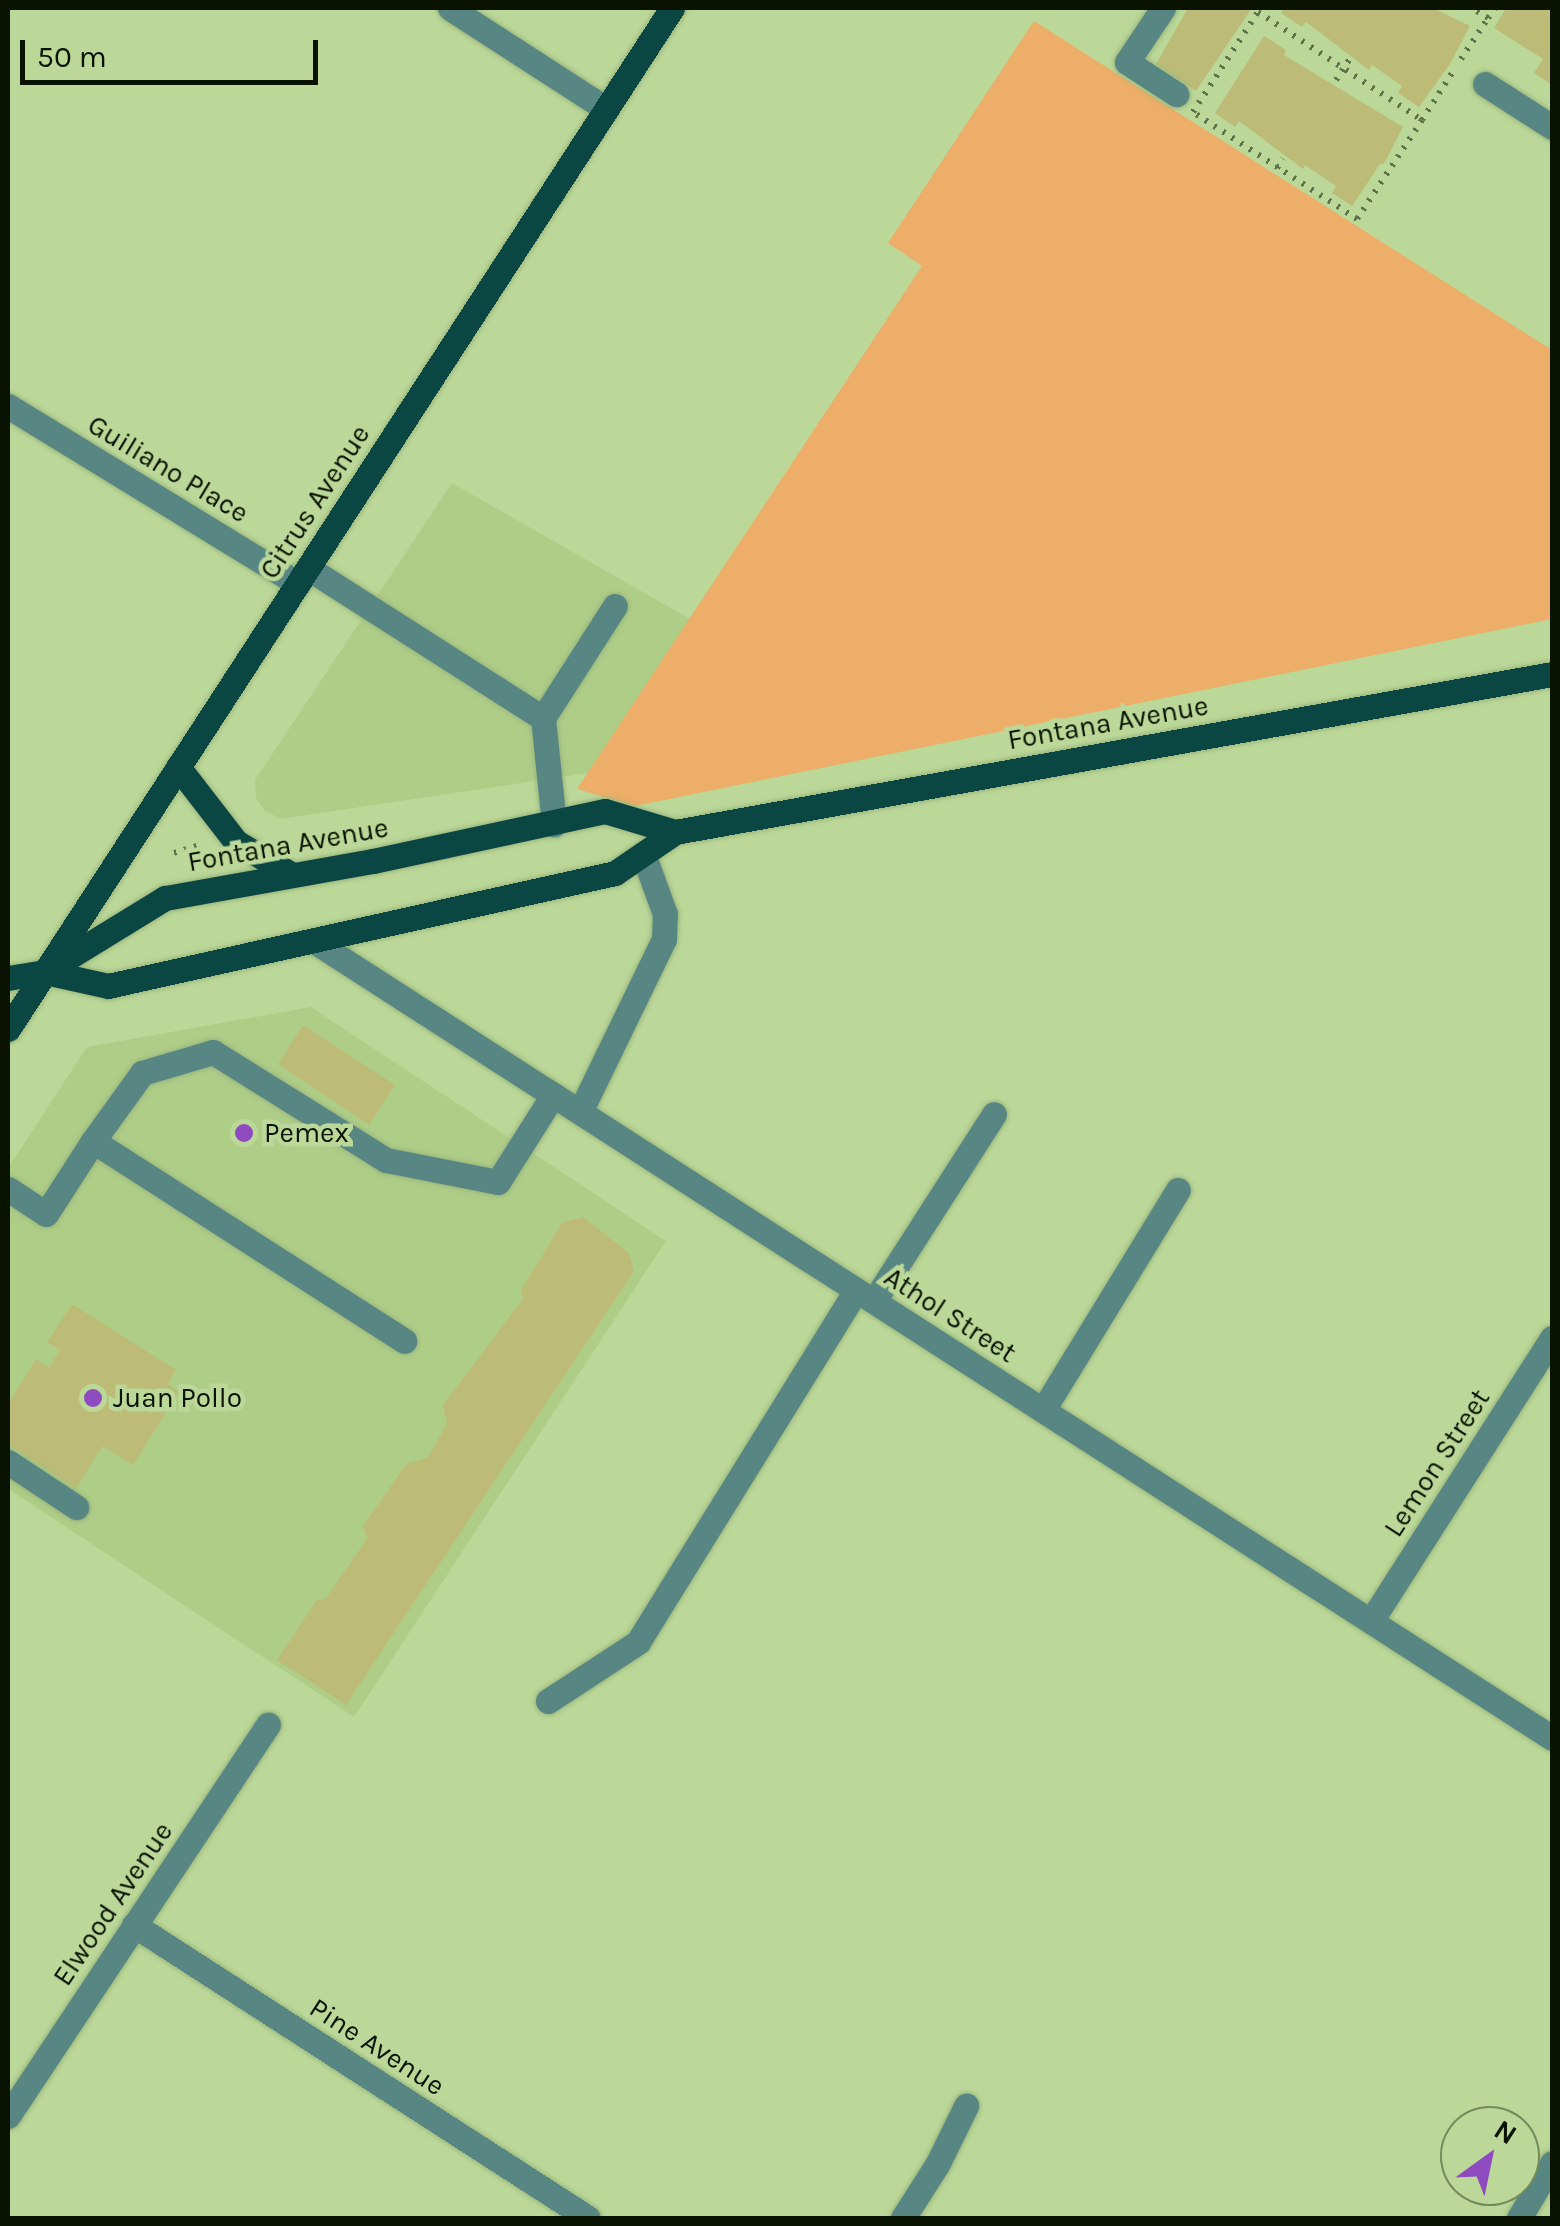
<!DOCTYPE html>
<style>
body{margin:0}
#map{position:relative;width:1560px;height:2226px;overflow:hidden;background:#bbd899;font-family:Karla,sans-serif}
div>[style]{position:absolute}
.built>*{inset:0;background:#aece88}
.green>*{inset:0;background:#ecae68}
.building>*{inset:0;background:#bcbc78}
.path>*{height:6px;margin-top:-3px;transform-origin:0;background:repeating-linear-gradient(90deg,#5f734a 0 2.5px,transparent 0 10.5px)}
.roads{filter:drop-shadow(0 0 2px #9bb57d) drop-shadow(0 0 2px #9bb57d)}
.minor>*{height:25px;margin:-12.5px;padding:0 12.5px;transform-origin:12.5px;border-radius:12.5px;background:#588783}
.major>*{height:25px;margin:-12.5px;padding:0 12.5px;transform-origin:12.5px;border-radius:12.5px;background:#0a4743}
.dots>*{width:28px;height:28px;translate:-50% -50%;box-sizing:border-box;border:5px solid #bbd899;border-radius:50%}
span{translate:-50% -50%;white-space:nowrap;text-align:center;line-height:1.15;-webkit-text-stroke:9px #bbd899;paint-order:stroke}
.street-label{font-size:28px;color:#091300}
.poi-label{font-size:28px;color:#091300}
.left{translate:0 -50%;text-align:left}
.frame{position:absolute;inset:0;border:10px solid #091300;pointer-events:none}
.north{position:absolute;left:1440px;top:2106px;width:100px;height:100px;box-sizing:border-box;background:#bbd899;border:2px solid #74895c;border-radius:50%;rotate:33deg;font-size:28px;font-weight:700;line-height:40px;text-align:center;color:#091300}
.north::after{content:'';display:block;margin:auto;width:35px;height:45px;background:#8e4bbf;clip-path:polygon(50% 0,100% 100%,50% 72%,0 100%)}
.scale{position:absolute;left:20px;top:40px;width:298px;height:45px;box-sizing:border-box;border:5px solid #091300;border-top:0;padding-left:12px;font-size:30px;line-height:35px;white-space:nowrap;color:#091300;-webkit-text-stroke:8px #bbd899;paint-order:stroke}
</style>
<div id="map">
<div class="built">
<i style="clip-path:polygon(452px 483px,690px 619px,588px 773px,280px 819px,264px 810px,256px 798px,255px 780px)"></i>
<i style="clip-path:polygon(311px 1007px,666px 1241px,354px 1717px,8px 1489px,8px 1168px,87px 1047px)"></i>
</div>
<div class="green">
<i style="clip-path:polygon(1034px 21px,1552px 350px,1552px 619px,635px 806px,577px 789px,922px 266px,888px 243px)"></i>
</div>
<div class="building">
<i style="clip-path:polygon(1188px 8px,1252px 8px,1196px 91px,1156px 64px)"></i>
<i style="clip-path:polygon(1285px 8px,1433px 8px,1470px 26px,1450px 64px,1419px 107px,1398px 93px,1402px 86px,1372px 65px,1369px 70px,1306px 22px,1302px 27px,1281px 13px)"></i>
<i style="clip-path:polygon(1506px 8px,1552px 8px,1552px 85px,1534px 73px,1543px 59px,1494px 28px)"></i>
<i style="clip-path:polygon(1264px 36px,1286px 50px,1284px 55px,1403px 127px,1384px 164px,1380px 164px,1352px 206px,1332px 193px,1336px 186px,1305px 165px,1303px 169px,1239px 121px,1235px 127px,1215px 113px)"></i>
<i style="clip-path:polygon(303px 1025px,395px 1085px,369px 1125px,278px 1064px)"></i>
<i style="clip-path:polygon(583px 1217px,629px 1253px,634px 1271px,346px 1705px,277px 1660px,316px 1601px,326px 1598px,367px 1539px,363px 1526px,407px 1463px,427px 1458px,447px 1424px,443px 1405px,523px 1299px,521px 1290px,562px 1223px)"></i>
<i style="clip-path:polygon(72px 1304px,176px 1370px,168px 1384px,179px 1392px,133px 1465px,103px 1446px,76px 1488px,8px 1444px,8px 1404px,36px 1359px,49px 1368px,60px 1350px,47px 1342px)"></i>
</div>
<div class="path">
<i style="left:1258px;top:12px;width:196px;rotate:33.4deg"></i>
<i style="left:1422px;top:120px;width:118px;rotate:123.3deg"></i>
<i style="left:1357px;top:219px;width:196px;rotate:-146.9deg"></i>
<i style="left:1193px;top:112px;width:119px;rotate:-57deg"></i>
<i style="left:1488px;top:18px;width:12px;rotate:-55deg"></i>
<i style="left:1461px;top:59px;width:49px;rotate:-56.6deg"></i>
<i style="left:1488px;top:18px;width:19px;rotate:-148deg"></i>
<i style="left:1336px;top:80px;width:24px;rotate:-57deg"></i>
<i style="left:1422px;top:120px;width:59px;rotate:-57.4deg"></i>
<i style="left:1277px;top:168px;width:11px;rotate:-56deg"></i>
<i style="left:174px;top:853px;width:27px;rotate:-17deg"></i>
</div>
<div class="roads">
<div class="minor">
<i style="left:450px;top:8px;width:186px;rotate:32.9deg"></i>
<i style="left:1163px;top:8px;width:65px;rotate:123.7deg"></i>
<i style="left:1127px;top:62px;width:59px;rotate:33.1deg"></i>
<i style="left:1485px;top:84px;width:80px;rotate:32.7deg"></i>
<i style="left:8px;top:406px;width:340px;rotate:31.5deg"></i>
<i style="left:308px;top:568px;width:279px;rotate:32.6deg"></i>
<i style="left:543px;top:718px;width:133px;rotate:-57.3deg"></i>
<i style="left:543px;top:718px;width:107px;rotate:84.1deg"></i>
<i style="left:314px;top:941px;width:1472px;rotate:32.77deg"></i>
<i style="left:580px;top:1112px;width:192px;rotate:-64.1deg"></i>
<i style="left:664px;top:939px;width:25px;rotate:-88deg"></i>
<i style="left:665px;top:914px;width:64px;rotate:-110.1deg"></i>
<i style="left:93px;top:1141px;width:84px;rotate:-54.2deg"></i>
<i style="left:142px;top:1073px;width:74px;rotate:-16.5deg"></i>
<i style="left:213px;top:1052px;width:204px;rotate:32deg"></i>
<i style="left:386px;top:1160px;width:114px;rotate:11.1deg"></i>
<i style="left:498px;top:1182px;width:103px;rotate:-57.7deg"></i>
<i style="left:8px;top:1189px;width:45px;rotate:33.3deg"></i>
<i style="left:46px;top:1214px;width:87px;rotate:-57.2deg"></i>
<i style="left:93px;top:1141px;width:370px;rotate:32.7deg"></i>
<i style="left:874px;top:1301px;width:222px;rotate:-57.3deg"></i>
<i style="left:1043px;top:1410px;width:258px;rotate:-58.5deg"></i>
<i style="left:8px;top:1462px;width:82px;rotate:33.5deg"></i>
<i style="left:1371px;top:1621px;width:336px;rotate:-57.4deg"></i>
<i style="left:548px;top:1701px;width:108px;rotate:-33.2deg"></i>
<i style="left:638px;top:1642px;width:414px;rotate:-58.2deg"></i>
<i style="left:134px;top:1925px;width:540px;rotate:32.84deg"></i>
<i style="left:8px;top:2116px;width:470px;rotate:-56.4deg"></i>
<i style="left:903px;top:2218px;width:65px;rotate:-57.5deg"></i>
<i style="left:938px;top:2163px;width:64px;rotate:-63.8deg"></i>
<i style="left:1519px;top:2218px;width:64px;rotate:-59deg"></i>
</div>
<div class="major">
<i style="left:178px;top:767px;width:95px;rotate:52.3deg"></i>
<i style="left:236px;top:842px;width:64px;rotate:30.2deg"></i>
<i style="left:51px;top:968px;width:134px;rotate:-31.6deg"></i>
<i style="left:165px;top:898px;width:211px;rotate:-10.1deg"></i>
<i style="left:373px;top:861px;width:237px;rotate:-12.2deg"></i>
<i style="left:605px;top:811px;width:73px;rotate:16.7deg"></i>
<i style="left:8px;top:978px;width:37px;rotate:-9deg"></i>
<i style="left:45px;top:972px;width:65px;rotate:12.5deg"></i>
<i style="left:108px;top:986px;width:519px;rotate:-12.56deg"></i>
<i style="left:615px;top:873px;width:73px;rotate:-34.3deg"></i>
<i style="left:675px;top:832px;width:891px;rotate:-10.21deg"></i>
<i style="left:8px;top:1029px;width:1218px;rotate:-56.96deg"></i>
</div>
</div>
<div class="dots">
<i style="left:244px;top:1133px;background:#8e4bbf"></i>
<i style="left:93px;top:1398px;background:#8e4bbf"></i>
</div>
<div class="street-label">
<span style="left:168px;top:469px;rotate:31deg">Guiliano Place</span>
<span style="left:315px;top:502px;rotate:-57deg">Citrus Avenue</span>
<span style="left:1108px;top:723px;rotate:-10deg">Fontana Avenue</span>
<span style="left:288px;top:845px;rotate:-10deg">Fontana Avenue</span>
<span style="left:950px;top:1315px;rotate:33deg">Athol Street</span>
<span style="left:1437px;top:1463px;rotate:-57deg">Lemon Street</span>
<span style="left:113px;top:1904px;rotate:-56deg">Elwood Avenue</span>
<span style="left:377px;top:2047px;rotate:33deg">Pine Avenue</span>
</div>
<div class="poi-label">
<span class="left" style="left:264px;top:1133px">Pemex</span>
<span class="left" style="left:113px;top:1398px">Juan Pollo</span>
</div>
<div class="frame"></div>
<div class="north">N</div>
<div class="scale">50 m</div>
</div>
